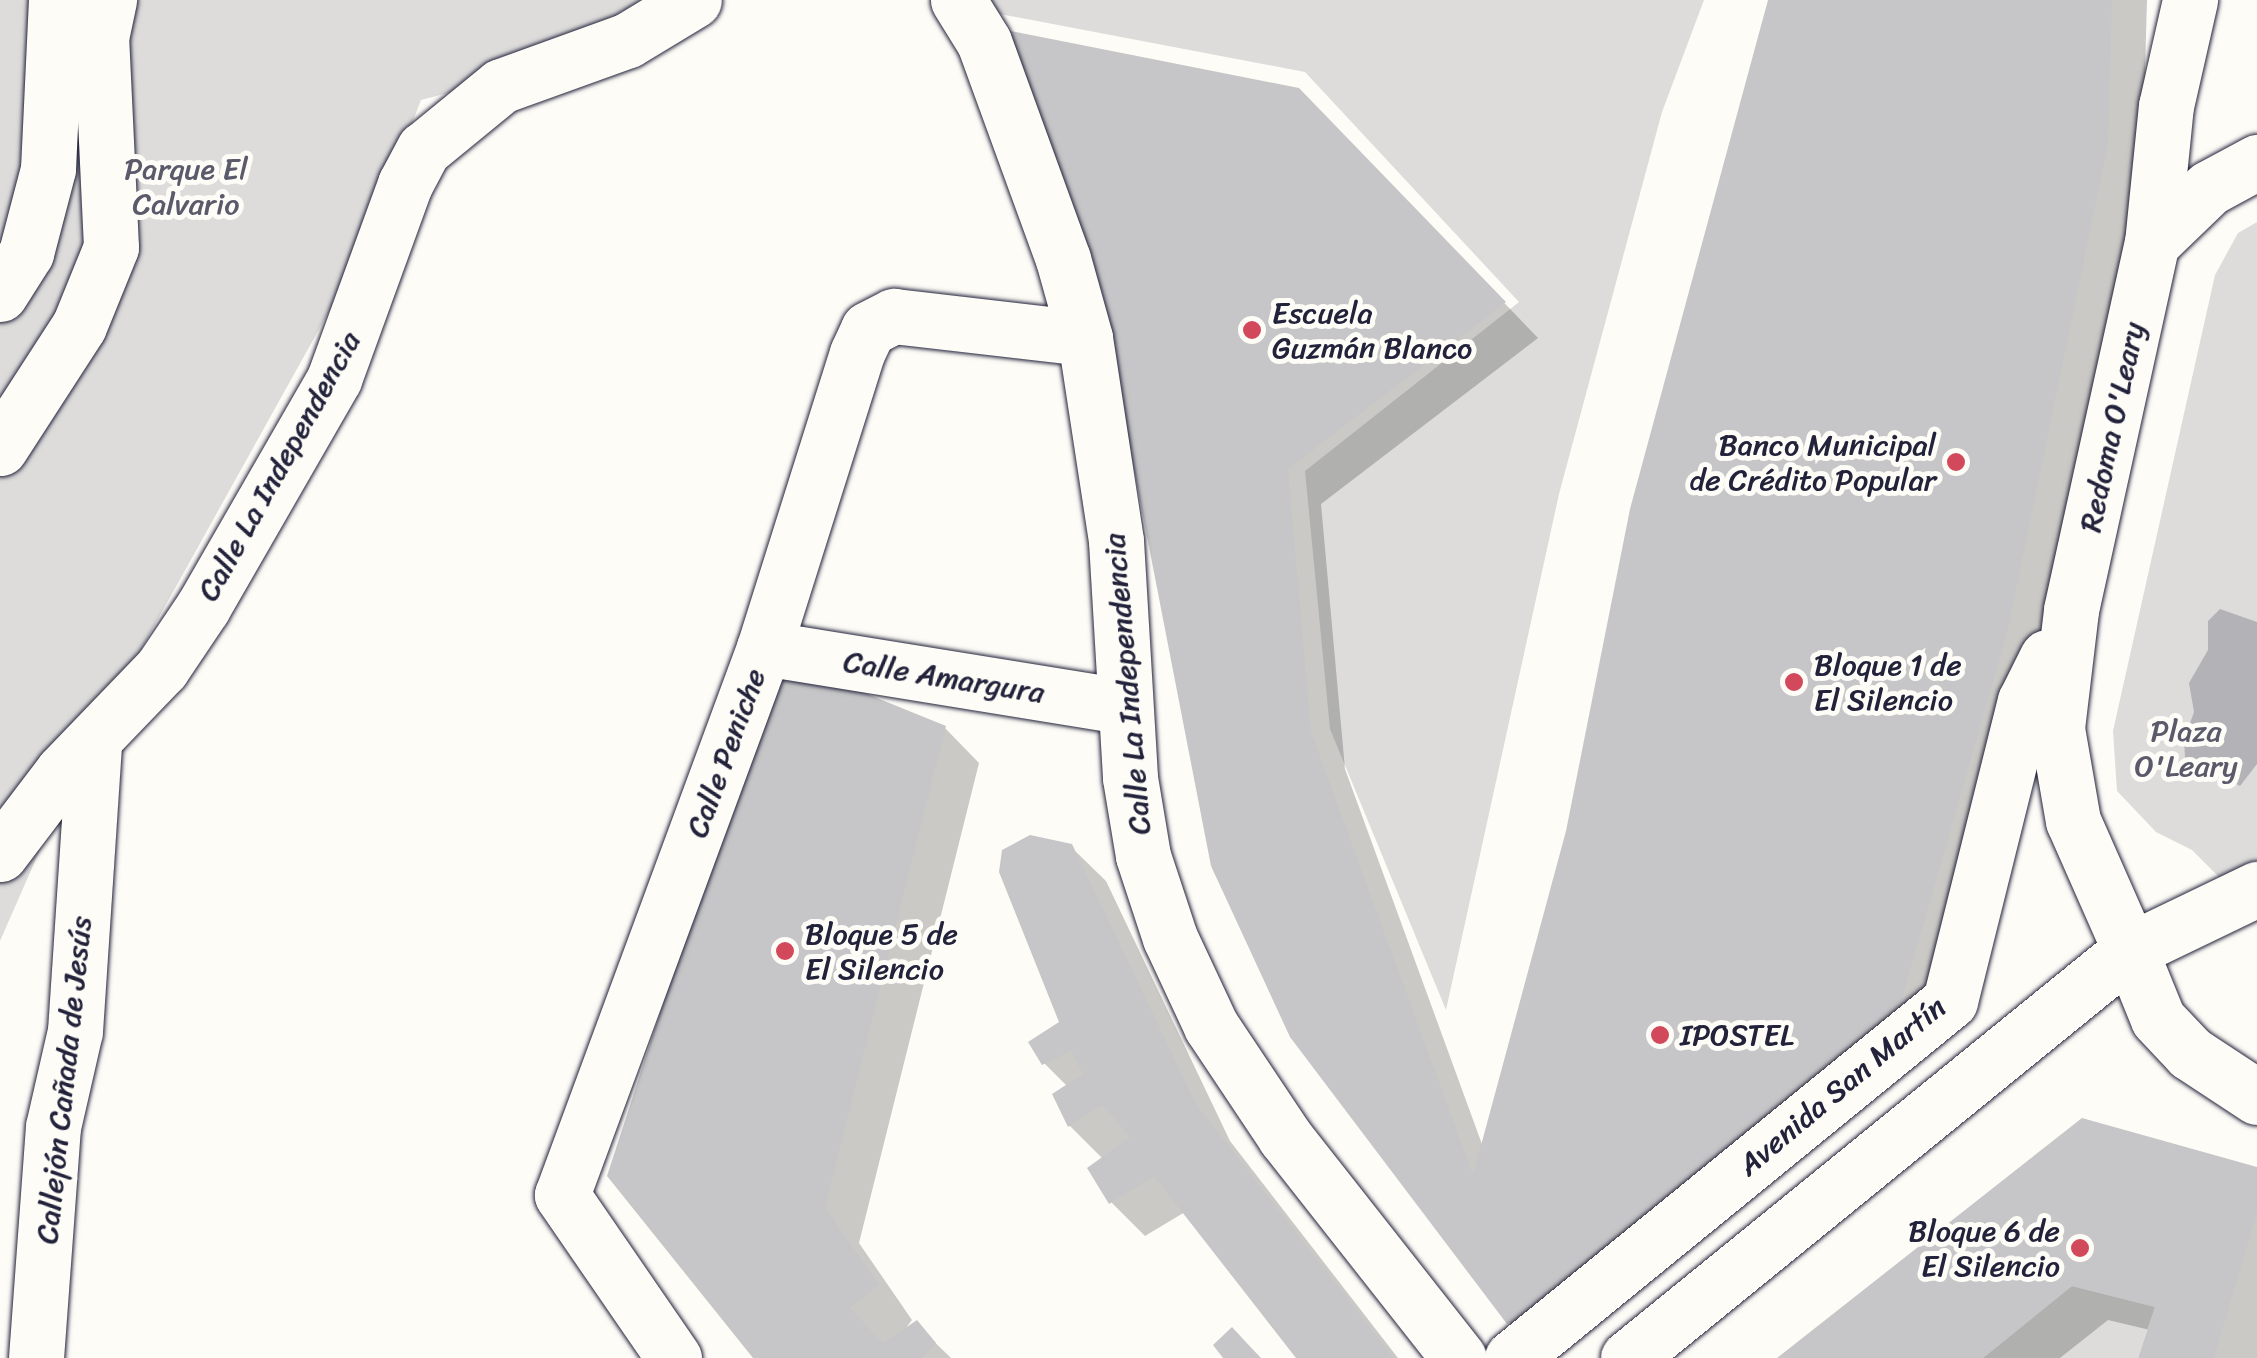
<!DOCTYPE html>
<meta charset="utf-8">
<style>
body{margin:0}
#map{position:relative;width:2257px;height:1358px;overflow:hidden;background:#fdfcf7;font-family:Sriracha,sans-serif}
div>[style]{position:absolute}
.green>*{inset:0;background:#dddcdb}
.water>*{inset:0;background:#b2b2b7}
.shadow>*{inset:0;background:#0003}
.building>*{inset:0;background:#c6c6c8}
.roads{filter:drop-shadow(0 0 2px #22223b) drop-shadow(0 0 2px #22223b)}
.minor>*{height:55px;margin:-27.5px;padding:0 27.5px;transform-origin:27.5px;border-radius:27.5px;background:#fdfcf7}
.major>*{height:55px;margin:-27.5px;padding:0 27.5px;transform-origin:27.5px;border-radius:27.5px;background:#fdfcf7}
.dots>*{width:28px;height:28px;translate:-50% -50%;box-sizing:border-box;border:5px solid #fdfcf7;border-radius:50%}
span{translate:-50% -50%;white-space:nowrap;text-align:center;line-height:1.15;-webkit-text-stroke:10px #fdfcf7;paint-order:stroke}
.park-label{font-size:30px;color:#5a5a6b}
.poi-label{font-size:30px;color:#22223b}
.left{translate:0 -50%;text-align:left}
.right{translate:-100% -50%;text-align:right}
.street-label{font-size:30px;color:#22223b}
</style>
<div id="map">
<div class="green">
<i style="clip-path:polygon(0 0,700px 0,641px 42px,421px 100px,362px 252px,79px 761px,0 941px)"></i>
<i style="clip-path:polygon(988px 0,1704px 0,1662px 112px,1559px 494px,1446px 1010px,1330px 729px,1305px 471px,1519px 302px,1305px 72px,1000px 14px)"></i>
<i style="clip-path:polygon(2257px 222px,2257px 889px,2236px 894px,2192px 850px,2156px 832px,2117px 791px,2113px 731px,2215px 275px,2238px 233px)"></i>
<i style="clip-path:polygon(2072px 1286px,2155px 1307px,2138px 1358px,1983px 1358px)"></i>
</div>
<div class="water">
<i style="clip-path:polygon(2220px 609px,2257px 622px,2257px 764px,2240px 786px,2210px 769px,2186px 773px,2184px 740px,2194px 712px,2189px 683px,2208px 650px,2208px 621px)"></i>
</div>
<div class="shadow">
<i style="clip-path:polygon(1770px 0,2147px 0,2142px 180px,2040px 668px,1935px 1037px,1544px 1356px,1509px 1322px,1213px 865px,1333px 125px,1538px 338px,1321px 504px,1345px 769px,1483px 1147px,1568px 832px)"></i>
<i style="clip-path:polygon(945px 728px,979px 763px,859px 1243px,912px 1320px,902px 1333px,916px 1324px,951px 1358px,757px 1358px)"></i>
<i style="clip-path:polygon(1070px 846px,1106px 881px,1230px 1141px,1398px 1358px,1299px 1358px,1185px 1212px,1145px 1236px,1111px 1202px,1103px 1159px,1070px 1126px,1055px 1095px,1068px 1087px,1044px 1063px,1062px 1023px)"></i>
<i style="clip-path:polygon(2257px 1170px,2257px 1358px,2141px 1358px,2150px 1330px,2108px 1320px,2060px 1358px,1781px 1358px)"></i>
</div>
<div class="building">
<i style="clip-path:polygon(1768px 0,2112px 0,2108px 144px,2007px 633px,1901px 1002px,1507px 1324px,1290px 1037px,1211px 866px,1104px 315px,1006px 30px,1299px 88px,1506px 302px,1288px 469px,1311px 732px,1473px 1175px,1566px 831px,1630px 509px)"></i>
<i style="clip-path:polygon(776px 657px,946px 726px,825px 1207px,879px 1285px,850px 1308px,883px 1343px,917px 1320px,936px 1343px,922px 1358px,753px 1358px,607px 1176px)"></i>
<i style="clip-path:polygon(1030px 835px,1072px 844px,1196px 1104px,1394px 1358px,1296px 1358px,1154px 1176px,1109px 1204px,1087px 1168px,1130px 1137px,1102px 1105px,1068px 1127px,1052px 1094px,1083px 1074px,1071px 1051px,1042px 1065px,1028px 1042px,1059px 1022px,999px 872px,1002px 850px)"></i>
<i style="clip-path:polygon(2082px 1118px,2257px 1167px,2257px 1212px,2214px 1358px,2138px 1358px,2155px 1307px,2072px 1286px,1983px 1358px,1777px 1358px)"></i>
<i style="clip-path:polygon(1232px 1327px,1243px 1339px,1261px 1358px,1223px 1358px,1213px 1345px)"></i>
</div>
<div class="roads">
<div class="minor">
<i style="left:958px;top:0;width:49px;rotate:58.2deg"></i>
<i style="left:984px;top:42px;width:231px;rotate:70deg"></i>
<i style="left:1063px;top:259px;width:82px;rotate:74.4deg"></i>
<i style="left:1085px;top:338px;width:205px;rotate:81.3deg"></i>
<i style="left:1116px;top:541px;width:237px;rotate:86.6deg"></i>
<i style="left:1130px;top:778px;width:79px;rotate:80.5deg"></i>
<i style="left:1143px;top:856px;width:86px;rotate:71.8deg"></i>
<i style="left:1170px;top:938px;width:97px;rotate:65deg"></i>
<i style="left:1211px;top:1026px;width:133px;rotate:56.3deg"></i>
<i style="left:1285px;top:1137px;width:281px;rotate:51.8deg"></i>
<i style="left:0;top:294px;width:49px;rotate:-57.6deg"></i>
<i style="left:26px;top:253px;width:87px;rotate:-75.3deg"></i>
<i style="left:48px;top:169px;width:169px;rotate:-87.3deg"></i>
<i style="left:0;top:448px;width:145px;rotate:-57.1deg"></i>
<i style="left:79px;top:326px;width:85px;rotate:-67.9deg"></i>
<i style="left:111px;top:247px;width:209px;rotate:-92.7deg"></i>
<i style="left:101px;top:38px;width:39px;rotate:-78deg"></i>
<i style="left:764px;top:648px;width:365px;rotate:9.2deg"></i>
<i style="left:0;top:854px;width:104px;rotate:-52.8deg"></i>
<i style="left:63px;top:771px;width:143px;rotate:-46.1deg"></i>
<i style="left:162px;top:668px;width:73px;rotate:-56.1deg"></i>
<i style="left:203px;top:607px;width:263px;rotate:-60.1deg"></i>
<i style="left:334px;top:379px;width:208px;rotate:-70deg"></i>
<i style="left:405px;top:184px;width:40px;rotate:-62deg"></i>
<i style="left:424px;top:149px;width:99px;rotate:-39.3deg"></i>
<i style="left:501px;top:86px;width:135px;rotate:-19.9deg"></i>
<i style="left:628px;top:40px;width:77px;rotate:-31.2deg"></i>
<i style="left:2130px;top:950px;width:74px;rotate:67.9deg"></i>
<i style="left:2158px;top:1019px;width:47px;rotate:46.7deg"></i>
<i style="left:2190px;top:1053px;width:80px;rotate:33.3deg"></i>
<i style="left:36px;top:1358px;width:232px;rotate:-85.8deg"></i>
<i style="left:53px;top:1127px;width:98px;rotate:-77.1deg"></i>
<i style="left:75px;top:1031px;width:290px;rotate:-86.2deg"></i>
<i style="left:674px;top:1358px;width:198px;rotate:-124.5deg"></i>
<i style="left:562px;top:1195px;width:583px;rotate:-69.73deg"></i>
<i style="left:764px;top:648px;width:309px;rotate:-72.5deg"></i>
<i style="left:857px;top:353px;width:26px;rotate:-65deg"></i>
<i style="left:868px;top:329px;width:29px;rotate:-27deg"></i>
<i style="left:894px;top:316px;width:192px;rotate:6.6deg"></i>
</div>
<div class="major">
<i style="left:2152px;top:243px;width:79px;rotate:-44deg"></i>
<i style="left:2209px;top:188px;width:55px;rotate:-28.4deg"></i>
<i style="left:2130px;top:950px;width:141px;rotate:-113.8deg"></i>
<i style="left:2073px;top:821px;width:94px;rotate:-99.8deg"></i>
<i style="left:2057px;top:728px;width:119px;rotate:-83.2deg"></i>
<i style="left:2071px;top:610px;width:376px;rotate:-77.6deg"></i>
<i style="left:2152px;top:243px;width:138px;rotate:-84.2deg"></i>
<i style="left:2166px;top:106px;width:109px;rotate:-77.2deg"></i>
<i style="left:1512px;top:1358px;width:565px;rotate:-39.18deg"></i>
<i style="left:1950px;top:1001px;width:309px;rotate:-76deg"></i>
<i style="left:2025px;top:701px;width:49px;rotate:-63.4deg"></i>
<i style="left:1628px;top:1358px;width:647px;rotate:-39.1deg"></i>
<i style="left:2130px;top:950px;width:141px;rotate:-25.7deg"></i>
</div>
</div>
<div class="dots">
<i style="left:1252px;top:330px;background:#d1495b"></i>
<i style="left:1956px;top:462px;background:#d1495b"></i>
<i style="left:1794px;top:682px;background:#d1495b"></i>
<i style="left:785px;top:951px;background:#d1495b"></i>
<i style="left:1660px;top:1035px;background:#d1495b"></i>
<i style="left:2080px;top:1248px;background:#d1495b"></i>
</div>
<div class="park-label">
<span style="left:186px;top:186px">Parque El<br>Calvario</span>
<span style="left:2186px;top:748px">Plaza<br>O'Leary</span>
</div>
<div class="poi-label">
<span class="left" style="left:1272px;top:330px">Escuela<br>Guzmán Blanco</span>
<span class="right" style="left:1936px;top:462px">Banco Municipal<br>de Crédito Popular</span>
<span class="left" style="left:1814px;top:682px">Bloque 1 de<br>El Silencio</span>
<span class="left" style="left:805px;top:951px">Bloque 5 de<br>El Silencio</span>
<span class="left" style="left:1680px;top:1035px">IPOSTEL</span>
<span class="right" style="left:2060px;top:1248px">Bloque 6 de<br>El Silencio</span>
</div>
<div class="street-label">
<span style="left:2112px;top:427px;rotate:-78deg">Redoma O'Leary</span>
<span style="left:279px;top:466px;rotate:-61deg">Calle La Independencia</span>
<span style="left:944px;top:677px;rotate:9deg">Calle Amargura</span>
<span style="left:1127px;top:684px;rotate:-95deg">Calle La Independencia</span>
<span style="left:726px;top:753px;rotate:-70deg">Calle Peniche</span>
<span style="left:64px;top:1080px;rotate:-84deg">Callejón Cañada de Jesús</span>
<span style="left:1842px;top:1086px;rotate:-40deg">Avenida San Martín</span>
</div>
</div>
